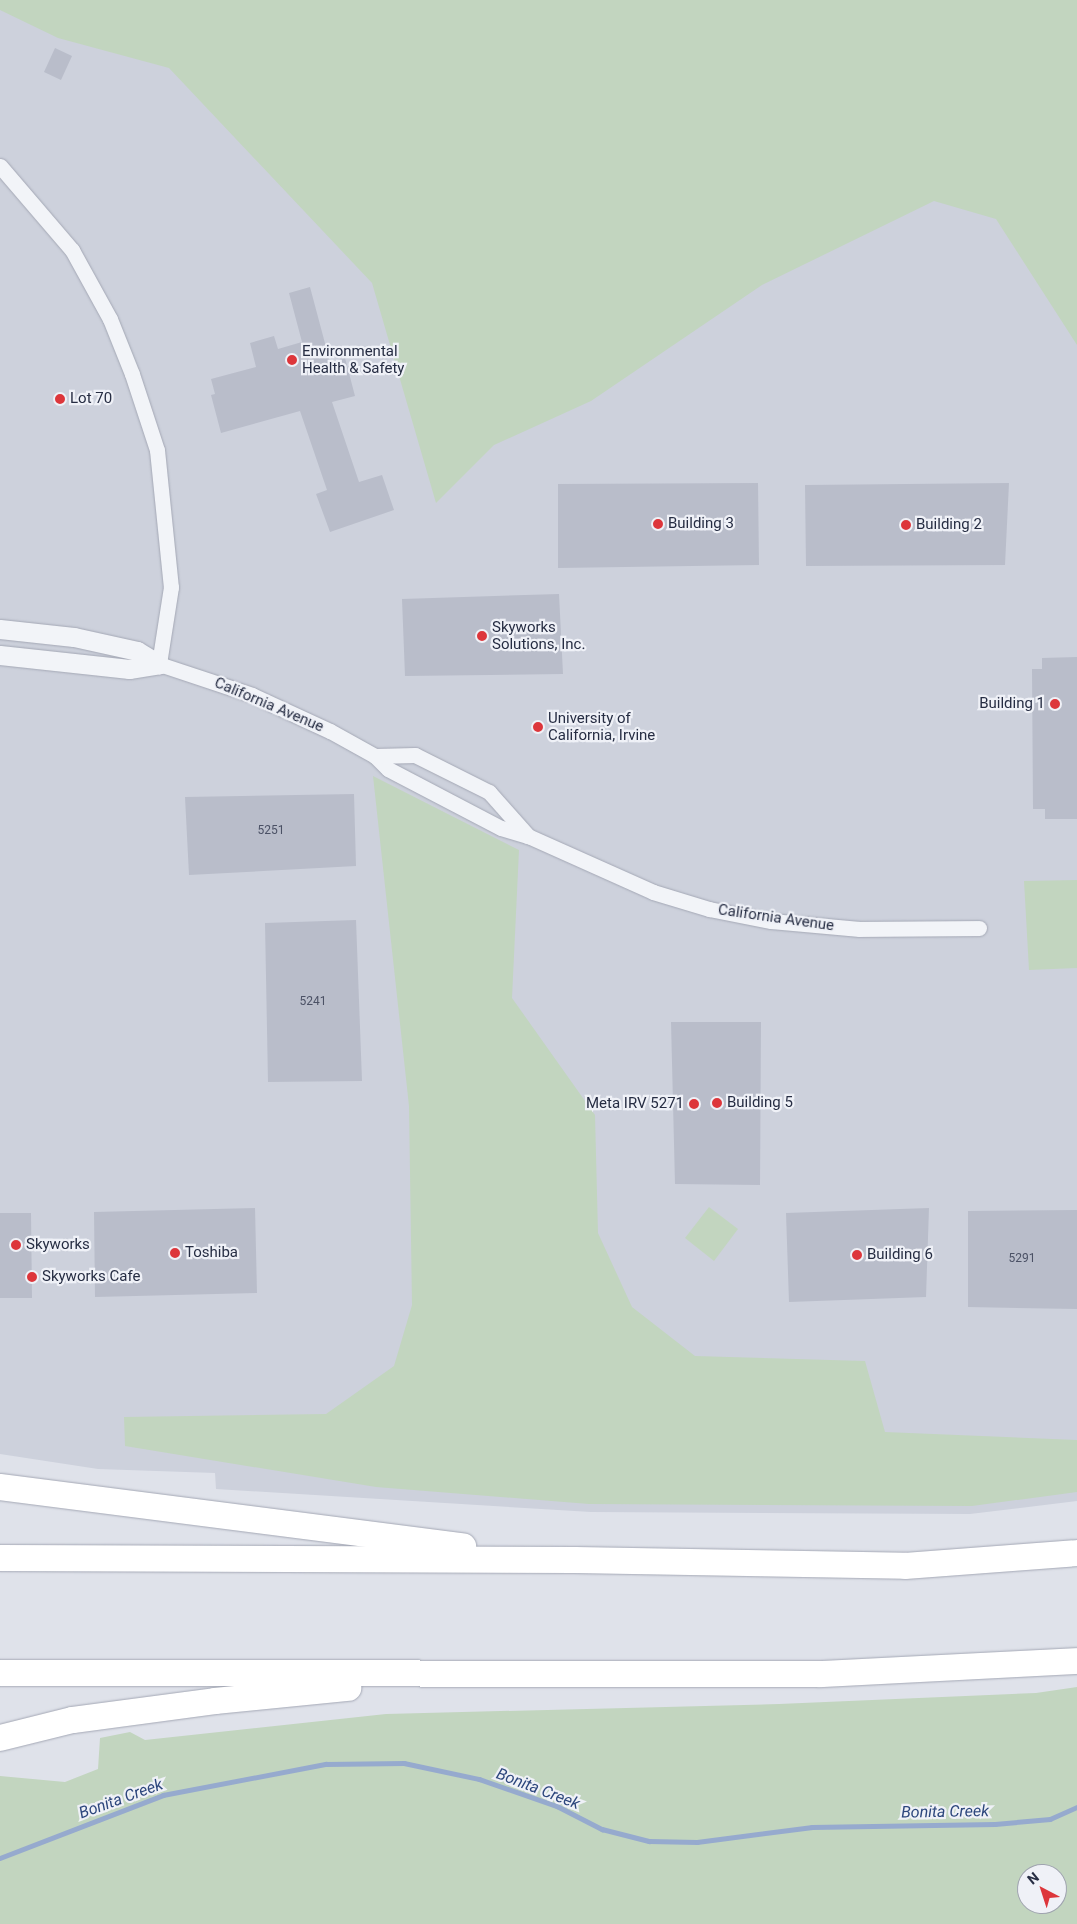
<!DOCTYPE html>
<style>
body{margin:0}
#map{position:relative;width:1077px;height:1924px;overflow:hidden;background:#dfe2ea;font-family:Roboto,sans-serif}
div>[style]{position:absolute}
.built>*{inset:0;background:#cdd1dc}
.green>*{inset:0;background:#c2d5bf}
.stream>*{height:4.5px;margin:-2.25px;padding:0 2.25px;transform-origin:2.25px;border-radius:2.25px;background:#96aace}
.building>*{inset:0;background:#b9bdca}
.roads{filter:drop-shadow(0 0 1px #a4a8b5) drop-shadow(0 0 1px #a4a8b5)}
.minor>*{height:15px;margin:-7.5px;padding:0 7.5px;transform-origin:7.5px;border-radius:7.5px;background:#f2f4f8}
.tertiary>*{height:19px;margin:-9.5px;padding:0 9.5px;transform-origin:9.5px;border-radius:9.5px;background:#f2f4f8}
.motorway>*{height:26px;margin:-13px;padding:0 13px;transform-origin:13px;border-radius:13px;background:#fff}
.dots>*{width:14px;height:14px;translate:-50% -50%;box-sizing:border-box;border:2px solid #eff1f7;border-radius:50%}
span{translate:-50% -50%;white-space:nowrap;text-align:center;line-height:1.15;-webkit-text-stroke:4.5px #eff1f7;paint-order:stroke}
.number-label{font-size:12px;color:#4b5165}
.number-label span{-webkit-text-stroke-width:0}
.poi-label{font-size:15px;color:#262d43}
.left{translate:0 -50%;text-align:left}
.right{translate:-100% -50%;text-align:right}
.street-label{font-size:15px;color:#262d43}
.water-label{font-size:16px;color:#2c467c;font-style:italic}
.north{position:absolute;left:1017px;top:1864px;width:50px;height:50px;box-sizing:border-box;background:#eff1f7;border:1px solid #9fa3af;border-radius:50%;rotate:320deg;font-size:14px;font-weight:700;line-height:20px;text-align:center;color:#262d43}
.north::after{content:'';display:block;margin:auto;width:18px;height:22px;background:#dd363b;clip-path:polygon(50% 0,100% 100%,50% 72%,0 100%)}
</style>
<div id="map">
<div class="built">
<i style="clip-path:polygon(0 0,1077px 0,1077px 1501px,970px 1514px,591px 1512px,216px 1489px,215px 1473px,98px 1469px,0 1454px)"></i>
</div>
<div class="green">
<i style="clip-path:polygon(0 0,1077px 0,1077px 345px,996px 219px,934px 201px,762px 285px,591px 401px,494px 445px,436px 503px,372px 283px,169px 68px,58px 38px,0 10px)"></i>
<i style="clip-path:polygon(373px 776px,519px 850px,512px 998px,595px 1115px,598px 1233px,632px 1307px,695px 1356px,865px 1361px,885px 1432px,1077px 1440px,1077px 1492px,972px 1506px,589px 1504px,376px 1487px,125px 1446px,124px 1417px,326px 1414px,394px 1366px,412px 1305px,409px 1106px)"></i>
<i style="clip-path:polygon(1077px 880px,1077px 968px,1029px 970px,1024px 881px)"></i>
<i style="clip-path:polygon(709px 1207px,738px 1229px,714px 1261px,685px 1238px)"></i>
<i style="clip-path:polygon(evenodd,1077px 1687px,1077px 1924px,0 1924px,0 1776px,65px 1782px,98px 1769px,100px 1738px,130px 1732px,145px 1740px,386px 1714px,779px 1704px,1036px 1693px,1077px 1687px,1027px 1874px,1057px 1874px,1057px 1904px,1027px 1904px,1027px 1874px)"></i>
</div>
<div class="stream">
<i style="left:0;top:1858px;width:175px;rotate:-21.1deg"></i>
<i style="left:163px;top:1795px;width:166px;rotate:-10.8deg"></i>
<i style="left:326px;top:1764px;width:78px;rotate:-0.7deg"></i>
<i style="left:404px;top:1763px;width:77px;rotate:12deg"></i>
<i style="left:479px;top:1779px;width:83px;rotate:19.1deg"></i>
<i style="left:557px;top:1806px;width:51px;rotate:27.1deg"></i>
<i style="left:602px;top:1829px;width:49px;rotate:14.3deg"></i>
<i style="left:649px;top:1841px;width:48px;rotate:1.2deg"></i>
<i style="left:697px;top:1842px;width:116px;rotate:-7.4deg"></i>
<i style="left:812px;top:1827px;width:183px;rotate:-0.9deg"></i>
<i style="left:995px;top:1824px;width:55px;rotate:-5.2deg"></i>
<i style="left:1050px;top:1819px;width:30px;rotate:-24deg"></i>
</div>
<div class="building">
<i style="clip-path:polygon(55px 48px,72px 56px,61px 80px,44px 72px)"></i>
<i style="clip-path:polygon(310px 287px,330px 362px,345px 358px,355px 396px,332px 402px,359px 482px,382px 475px,394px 510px,330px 532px,316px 494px,327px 490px,300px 411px,221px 433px,211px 395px,215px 394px,211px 379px,256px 367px,250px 343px,274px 336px,278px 349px,302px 342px,289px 293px)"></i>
<i style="clip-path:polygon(758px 483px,759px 565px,558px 568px,558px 484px)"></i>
<i style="clip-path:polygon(1009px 483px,1005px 565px,806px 566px,805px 485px)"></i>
<i style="clip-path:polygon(559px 594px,563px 674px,405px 676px,402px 599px)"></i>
<i style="clip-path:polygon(1077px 657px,1077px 819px,1045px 819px,1045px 809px,1033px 809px,1032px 669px,1042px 669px,1042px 658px)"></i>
<i style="clip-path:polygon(354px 794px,356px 866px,189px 875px,185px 797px)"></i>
<i style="clip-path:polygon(356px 920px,362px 1081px,268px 1082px,265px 923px)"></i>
<i style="clip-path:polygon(671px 1022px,761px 1022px,760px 1185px,675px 1184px)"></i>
<i style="clip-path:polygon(255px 1208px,257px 1293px,95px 1297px,94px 1212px)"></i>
<i style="clip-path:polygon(929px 1208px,926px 1297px,789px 1302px,786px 1213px)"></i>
<i style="clip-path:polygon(1077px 1210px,1077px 1309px,968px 1307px,968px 1211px)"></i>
<i style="clip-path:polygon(0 1213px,31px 1213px,32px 1298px,0 1298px)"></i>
</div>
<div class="roads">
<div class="minor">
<i style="left:0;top:166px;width:111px;rotate:49.4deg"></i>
<i style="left:72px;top:250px;width:79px;rotate:61.2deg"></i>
<i style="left:110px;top:319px;width:59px;rotate:68.2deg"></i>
<i style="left:132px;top:374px;width:80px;rotate:71.8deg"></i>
<i style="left:157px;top:450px;width:138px;rotate:84.2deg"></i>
<i style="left:171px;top:587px;width:78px;rotate:98.9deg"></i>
<i style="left:159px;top:664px;width:98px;rotate:18.4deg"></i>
<i style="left:252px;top:695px;width:86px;rotate:24.8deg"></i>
<i style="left:330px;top:731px;width:51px;rotate:29.1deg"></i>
<i style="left:375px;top:756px;width:18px;rotate:45deg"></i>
<i style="left:388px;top:769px;width:127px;rotate:27.6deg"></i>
<i style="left:501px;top:828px;width:28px;rotate:17deg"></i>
<i style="left:528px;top:836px;width:137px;rotate:24.1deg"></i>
<i style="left:653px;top:892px;width:59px;rotate:16.9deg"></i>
<i style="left:709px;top:909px;width:63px;rotate:11deg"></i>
<i style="left:771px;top:921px;width:89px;rotate:5.1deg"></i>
<i style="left:860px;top:929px;width:119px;rotate:-0.5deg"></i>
<i style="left:375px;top:756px;width:40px;rotate:-1.4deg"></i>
<i style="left:415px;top:755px;width:83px;rotate:26.6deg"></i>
<i style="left:489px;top:792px;width:59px;rotate:48.4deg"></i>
</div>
<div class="tertiary">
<i style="left:0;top:629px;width:74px;rotate:6.2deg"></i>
<i style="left:74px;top:637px;width:65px;rotate:12.5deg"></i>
<i style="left:137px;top:651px;width:26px;rotate:31deg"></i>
<i style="left:0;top:655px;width:130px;rotate:6.2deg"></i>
<i style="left:129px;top:669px;width:30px;rotate:-9deg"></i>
</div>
<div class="motorway">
<i style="left:0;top:1487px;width:467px;rotate:7.3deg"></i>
<i style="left:0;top:1558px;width:575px;rotate:0.2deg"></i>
<i style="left:575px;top:1560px;width:330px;rotate:1deg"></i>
<i style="left:905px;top:1566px;width:172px;rotate:-4.3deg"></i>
<i style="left:0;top:1673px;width:821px;rotate:0.07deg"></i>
<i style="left:821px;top:1674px;width:256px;rotate:-2.9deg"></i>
<i style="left:0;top:1738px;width:75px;rotate:-13.9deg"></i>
<i style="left:73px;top:1720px;width:143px;rotate:-7.6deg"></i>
<i style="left:215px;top:1701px;width:134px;rotate:-5.6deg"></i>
</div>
</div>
<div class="dots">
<i style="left:292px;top:360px;background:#dd363b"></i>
<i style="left:60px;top:399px;background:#dd363b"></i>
<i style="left:658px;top:524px;background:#dd363b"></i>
<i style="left:906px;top:525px;background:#dd363b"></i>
<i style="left:482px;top:636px;background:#dd363b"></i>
<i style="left:1055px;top:704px;background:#dd363b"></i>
<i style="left:538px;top:727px;background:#dd363b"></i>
<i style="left:717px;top:1103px;background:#dd363b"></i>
<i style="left:694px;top:1104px;background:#dd363b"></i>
<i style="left:16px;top:1245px;background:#dd363b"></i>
<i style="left:175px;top:1253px;background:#dd363b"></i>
<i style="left:857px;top:1255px;background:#dd363b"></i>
<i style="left:32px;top:1277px;background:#dd363b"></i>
</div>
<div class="number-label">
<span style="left:271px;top:831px">5251</span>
<span style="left:313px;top:1002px">5241</span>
<span style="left:1022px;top:1259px">5291</span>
</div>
<div class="poi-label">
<span class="left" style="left:302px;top:360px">Environmental<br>Health &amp; Safety</span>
<span class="left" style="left:70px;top:399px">Lot 70</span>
<span class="left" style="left:668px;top:524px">Building 3</span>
<span class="left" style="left:916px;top:525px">Building 2</span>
<span class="left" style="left:492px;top:636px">Skyworks<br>Solutions, Inc.</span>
<span class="right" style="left:1045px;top:704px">Building 1</span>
<span class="left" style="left:548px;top:727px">University of<br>California, Irvine</span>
<span class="left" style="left:727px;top:1103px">Building 5</span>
<span class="right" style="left:684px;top:1104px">Meta IRV 5271</span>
<span class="left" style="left:26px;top:1245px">Skyworks</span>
<span class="left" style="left:185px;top:1253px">Toshiba</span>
<span class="left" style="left:867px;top:1255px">Building 6</span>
<span class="left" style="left:42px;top:1277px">Skyworks Cafe</span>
</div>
<div class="street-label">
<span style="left:269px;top:705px;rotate:23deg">California Avenue</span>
<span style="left:776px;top:918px;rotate:8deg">California Avenue</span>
</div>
<div class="water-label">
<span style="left:538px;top:1789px;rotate:21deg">Bonita Creek</span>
<span style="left:121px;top:1799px;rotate:-20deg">Bonita Creek</span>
<span style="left:945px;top:1812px;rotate:-1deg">Bonita Creek</span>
</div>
<div class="north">N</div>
</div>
